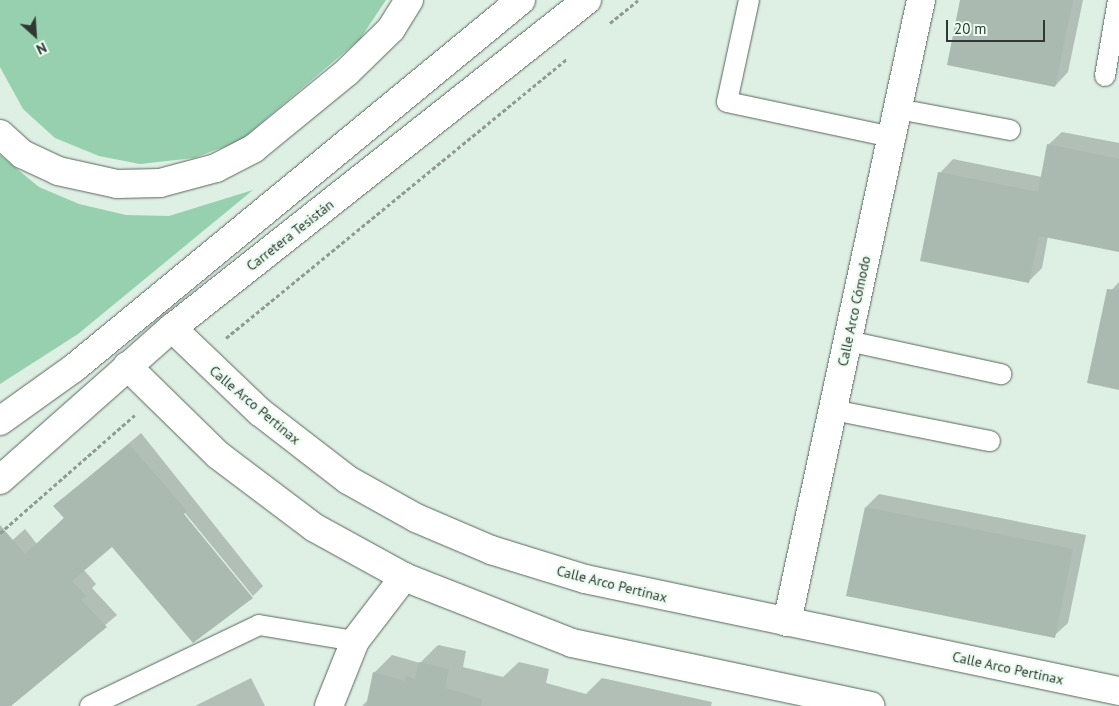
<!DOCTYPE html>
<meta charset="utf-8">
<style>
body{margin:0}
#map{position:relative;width:1119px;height:706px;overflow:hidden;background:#deefe4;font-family:"PT Sans",sans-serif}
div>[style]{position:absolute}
.green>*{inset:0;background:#97d0ae}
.shadow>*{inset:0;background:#0003}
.building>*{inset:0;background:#aabab0}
.path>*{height:3px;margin-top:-1.5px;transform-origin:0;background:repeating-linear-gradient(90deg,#8f9c93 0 4px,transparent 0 6.5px)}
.roads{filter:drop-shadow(0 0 1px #58665d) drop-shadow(0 0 1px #58665d)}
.lane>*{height:20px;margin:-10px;padding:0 10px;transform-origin:10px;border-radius:10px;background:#fff}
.street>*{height:28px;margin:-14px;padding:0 14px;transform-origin:14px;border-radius:14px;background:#fff}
.secondary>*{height:28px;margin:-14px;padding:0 14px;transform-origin:14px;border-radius:14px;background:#fff}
.highway>*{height:28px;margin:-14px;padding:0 14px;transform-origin:14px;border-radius:14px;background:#fff}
span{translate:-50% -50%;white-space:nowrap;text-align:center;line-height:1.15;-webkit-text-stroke:4.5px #ebfcf1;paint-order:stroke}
.street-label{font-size:14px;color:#313833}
.north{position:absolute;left:10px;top:10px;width:50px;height:50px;-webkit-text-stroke:4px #ebfcf1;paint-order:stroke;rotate:154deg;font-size:14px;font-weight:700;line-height:20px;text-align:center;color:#313833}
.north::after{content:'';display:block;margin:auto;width:18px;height:22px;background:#313833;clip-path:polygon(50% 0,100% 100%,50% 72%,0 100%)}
.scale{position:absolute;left:946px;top:20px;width:99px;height:22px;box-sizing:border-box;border:2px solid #313833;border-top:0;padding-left:6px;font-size:15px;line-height:18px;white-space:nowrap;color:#313833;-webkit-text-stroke:4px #ebfcf1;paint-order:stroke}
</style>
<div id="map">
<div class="green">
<i style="clip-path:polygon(0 0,386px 0,360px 39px,240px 141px,194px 158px,140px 164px,99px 156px,55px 138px,23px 109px,0 67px)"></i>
<i style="clip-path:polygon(0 155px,39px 187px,79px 204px,126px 215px,169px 216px,253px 190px,78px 334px,0 384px)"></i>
</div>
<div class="shadow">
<i style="clip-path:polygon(961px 0,1083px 0,1068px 72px,1055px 86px)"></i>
<i style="clip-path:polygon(1062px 132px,1119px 143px,1119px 250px,1048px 236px,1042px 268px,1028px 282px,940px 173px,953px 159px,1042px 177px,1048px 145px)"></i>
<i style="clip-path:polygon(1119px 282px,1119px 389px,1107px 295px)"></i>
<i style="clip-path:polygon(141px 433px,263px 586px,253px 596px,181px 508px,112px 545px,84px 570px,96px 584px,92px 588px,117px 615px,9px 706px,0 706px,0 551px,25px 529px,37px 544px,65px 517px,55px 506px)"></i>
<i style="clip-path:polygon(879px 494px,1086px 535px,1068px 623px,1054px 636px,866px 507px)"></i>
<i style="clip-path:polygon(438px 645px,466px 651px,463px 667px,503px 677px,519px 662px,549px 669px,546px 683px,586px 694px,602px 678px,712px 702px,711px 706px,362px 706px,369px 699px,374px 673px,392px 655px,420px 663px)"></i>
<i style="clip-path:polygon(251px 678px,265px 706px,195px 706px)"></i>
</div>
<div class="building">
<i style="clip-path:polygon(960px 0,1073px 0,1055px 87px,947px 65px)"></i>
<i style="clip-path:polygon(1047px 144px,1119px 159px,1119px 252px,1039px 236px,1029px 283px,920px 261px,938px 172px,1038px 192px)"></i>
<i style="clip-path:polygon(1107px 289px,1119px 290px,1119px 390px,1087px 383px)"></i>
<i style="clip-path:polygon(129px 444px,187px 511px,184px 514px,253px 598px,193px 643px,112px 547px,72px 581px,86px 596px,81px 600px,107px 627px,11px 706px,0 706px,0 525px,25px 554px,64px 518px,53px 506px)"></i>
<i style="clip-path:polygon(865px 507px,1073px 549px,1055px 638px,846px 596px)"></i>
<i style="clip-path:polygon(419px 662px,449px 669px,445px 688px,482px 699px,481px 706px,366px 706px,373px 672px,405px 681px,406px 676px,415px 679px)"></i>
</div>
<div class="path">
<i style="left:610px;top:23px;width:36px;rotate:-39deg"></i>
<i style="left:226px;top:338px;width:441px;rotate:-39.3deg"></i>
<i style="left:0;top:533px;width:179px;rotate:-41.2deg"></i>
</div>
<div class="roads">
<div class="lane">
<i style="left:749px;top:0;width:104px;rotate:102.2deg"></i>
<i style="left:727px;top:102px;width:169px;rotate:12deg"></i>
<i style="left:1105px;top:76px;width:77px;rotate:-80.3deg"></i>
<i style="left:898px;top:109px;width:114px;rotate:10.6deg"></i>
<i style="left:848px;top:341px;width:157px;rotate:12.2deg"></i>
<i style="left:833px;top:410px;width:160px;rotate:11.2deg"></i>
<i style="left:90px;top:706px;width:187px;rotate:-25.6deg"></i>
<i style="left:259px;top:625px;width:97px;rotate:9.5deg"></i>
</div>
<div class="street">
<i style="left:172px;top:328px;width:122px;rotate:43.7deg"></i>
<i style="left:260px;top:412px;width:111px;rotate:37.7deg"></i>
<i style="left:348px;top:480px;width:78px;rotate:29.2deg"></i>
<i style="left:416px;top:518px;width:82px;rotate:23.1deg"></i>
<i style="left:491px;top:550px;width:98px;rotate:17.1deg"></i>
<i style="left:585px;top:579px;width:546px;rotate:11.85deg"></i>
<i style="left:127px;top:366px;width:127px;rotate:44.4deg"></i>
<i style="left:218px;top:455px;width:121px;rotate:37deg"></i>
<i style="left:315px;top:528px;width:102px;rotate:28.8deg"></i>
<i style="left:404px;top:577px;width:180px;rotate:21.4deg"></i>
<i style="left:572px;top:643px;width:305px;rotate:11.9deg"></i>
<i style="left:787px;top:622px;width:636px;rotate:-77.84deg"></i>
<i style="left:329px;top:706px;width:70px;rotate:-68.2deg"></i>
<i style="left:355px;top:641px;width:81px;rotate:-52.6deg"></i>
</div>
<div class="secondary">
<i style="left:0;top:421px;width:91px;rotate:-35.6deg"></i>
<i style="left:74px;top:368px;width:579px;rotate:-39.46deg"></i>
<i style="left:0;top:480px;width:230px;rotate:-41.5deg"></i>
<i style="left:172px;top:328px;width:529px;rotate:-38.32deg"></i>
</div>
<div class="highway">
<i style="left:0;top:134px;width:30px;rotate:42deg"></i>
<i style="left:22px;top:154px;width:40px;rotate:25deg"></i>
<i style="left:58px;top:171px;width:60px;rotate:12.4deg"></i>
<i style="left:117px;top:184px;width:43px;rotate:-1.3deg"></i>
<i style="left:160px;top:183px;width:58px;rotate:-15deg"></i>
<i style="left:216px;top:168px;width:42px;rotate:-27.2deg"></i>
<i style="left:253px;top:149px;width:122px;rotate:-39.3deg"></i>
<i style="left:347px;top:72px;width:62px;rotate:-44.3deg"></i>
<i style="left:391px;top:29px;width:34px;rotate:-58deg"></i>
</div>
</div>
<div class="street-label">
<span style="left:290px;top:235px;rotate:-38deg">Carretera Tesistán</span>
<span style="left:854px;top:311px;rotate:-78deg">Calle Arco Cómodo</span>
<span style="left:255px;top:405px;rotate:40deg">Calle Arco Pertinax</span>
<span style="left:612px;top:584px;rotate:14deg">Calle Arco Pertinax</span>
<span style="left:1008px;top:668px;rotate:12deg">Calle Arco Pertinax</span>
</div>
<div class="north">N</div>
<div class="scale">20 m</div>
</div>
